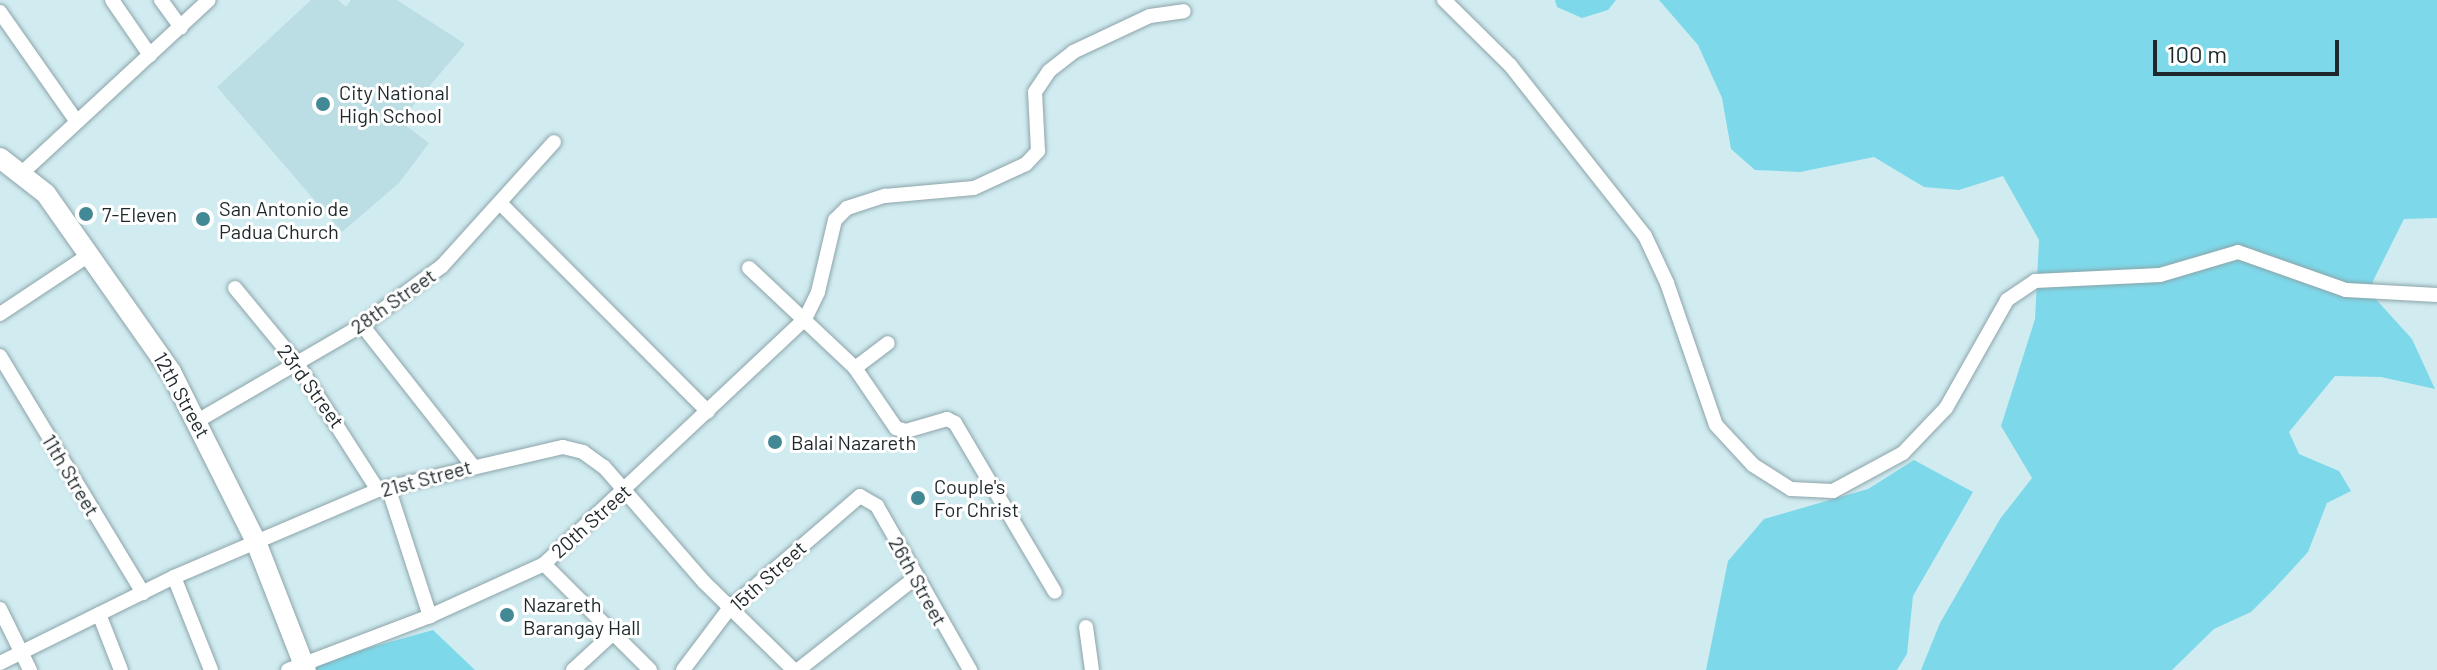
<!DOCTYPE html>
<style>
body{margin:0}
#map{position:relative;width:2437px;height:670px;overflow:hidden;background:#d1ecf1;font-family:Barlow,sans-serif}
div>[style]{position:absolute}
.built>*{inset:0;background:#bbdde4}
.green>*{inset:0;background:#7dd9ea}
.roads{filter:drop-shadow(0 0 2px #8ca4a9) drop-shadow(0 0 2px #8ca4a9)}
.street>*{height:14px;margin:-7px;padding:0 7px;transform-origin:7px;border-radius:7px;background:#fff}
.secondary>*{height:20px;margin:-10px;padding:0 10px;transform-origin:10px;border-radius:10px;background:#fff}
.dots>*{width:22px;height:22px;translate:-50% -50%;box-sizing:border-box;border:4px solid #fff;border-radius:50%}
span{translate:-50% -50%;white-space:nowrap;text-align:center;line-height:1.15;-webkit-text-stroke:6px #fff;paint-order:stroke}
.poi-label{font-size:20px;color:#1e282a}
.left{translate:0 -50%;text-align:left}
.street-label{font-size:20px;color:#1e282a}
.scale{position:absolute;left:2153px;top:40px;width:186px;height:36px;box-sizing:border-box;border:4px solid #1e282a;border-top:0;padding-left:10px;font-size:24px;line-height:28px;white-space:nowrap;color:#1e282a;-webkit-text-stroke:6px #fff;paint-order:stroke}
</style>
<div id="map">
<div class="built">
<i style="clip-path:polygon(311px 0,338px 0,346px 7px,351px 0,397px 0,465px 44px,400px 121px,429px 143px,399px 183px,342px 232px,217px 87px)"></i>
</div>
<div class="green">
<i style="clip-path:polygon(1555px 0,1616px 0,1608px 10px,1582px 18px,1557px 7px)"></i>
<i style="clip-path:polygon(1659px 0,2437px 0,2437px 218px,2404px 219px,2373px 281px,2373px 296px,2412px 339px,2435px 389px,2381px 377px,2335px 376px,2289px 432px,2299px 454px,2339px 471px,2351px 491px,2327px 503px,2308px 552px,2274px 589px,2251px 612px,2214px 629px,2172px 670px,1921px 670px,1940px 623px,2000px 519px,2032px 478px,2001px 426px,2035px 319px,2039px 240px,2003px 176px,1959px 190px,1924px 187px,1874px 157px,1800px 172px,1755px 170px,1731px 149px,1722px 98px,1698px 45px)"></i>
<i style="clip-path:polygon(1914px 460px,1973px 492px,1913px 596px,1907px 654px,1897px 670px,1706px 670px,1728px 561px,1764px 519px,1868px 489px)"></i>
<i style="clip-path:polygon(433px 630px,475px 670px,313px 670px,311px 664px)"></i>
</div>
<div class="roads">
<div class="street">
<i style="left:112px;top:0;width:67px;rotate:55.4deg"></i>
<i style="left:161px;top:0;width:34px;rotate:54deg"></i>
<i style="left:1444px;top:0;width:93px;rotate:44.6deg"></i>
<i style="left:1510px;top:65px;width:218px;rotate:51.7deg"></i>
<i style="left:1645px;top:236px;width:52px;rotate:64.9deg"></i>
<i style="left:1667px;top:283px;width:150px;rotate:71deg"></i>
<i style="left:1716px;top:425px;width:54px;rotate:47.2deg"></i>
<i style="left:1753px;top:465px;width:45px;rotate:32.3deg"></i>
<i style="left:1791px;top:489px;width:42px;rotate:2.7deg"></i>
<i style="left:1833px;top:491px;width:80px;rotate:-28.5deg"></i>
<i style="left:1903px;top:453px;width:62px;rotate:-46.3deg"></i>
<i style="left:1946px;top:408px;width:124px;rotate:-60.5deg"></i>
<i style="left:2007px;top:300px;width:34px;rotate:-34deg"></i>
<i style="left:2035px;top:281px;width:125px;rotate:-2.7deg"></i>
<i style="left:2160px;top:275px;width:81px;rotate:-16.4deg"></i>
<i style="left:2238px;top:252px;width:114px;rotate:19.4deg"></i>
<i style="left:2346px;top:290px;width:91px;rotate:3.1deg"></i>
<i style="left:0;top:12px;width:134px;rotate:55deg"></i>
<i style="left:23px;top:172px;width:253px;rotate:-42.8deg"></i>
<i style="left:501px;top:204px;width:293px;rotate:45.1deg"></i>
<i style="left:749px;top:268px;width:146px;rotate:43.3deg"></i>
<i style="left:855px;top:368px;width:73px;rotate:55.7deg"></i>
<i style="left:896px;top:428px;width:10px;rotate:17deg"></i>
<i style="left:906px;top:431px;width:43px;rotate:-16.3deg"></i>
<i style="left:947px;top:419px;width:9px;rotate:27deg"></i>
<i style="left:955px;top:423px;width:196px;rotate:59.4deg"></i>
<i style="left:235px;top:288px;width:96px;rotate:50.5deg"></i>
<i style="left:296px;top:362px;width:152px;rotate:57.4deg"></i>
<i style="left:0;top:314px;width:107px;rotate:-33.5deg"></i>
<i style="left:362px;top:325px;width:178px;rotate:51.8deg"></i>
<i style="left:0;top:356px;width:277px;rotate:58.9deg"></i>
<i style="left:855px;top:368px;width:41px;rotate:-37.1deg"></i>
<i style="left:199px;top:420px;width:189px;rotate:-30.2deg"></i>
<i style="left:362px;top:325px;width:99px;rotate:-36.4deg"></i>
<i style="left:442px;top:266px;width:167px;rotate:-47.9deg"></i>
<i style="left:388px;top:487px;width:136px;rotate:72deg"></i>
<i style="left:544px;top:564px;width:150px;rotate:45deg"></i>
<i style="left:174px;top:577px;width:100px;rotate:68.3deg"></i>
<i style="left:0;top:609px;width:68px;rotate:63.8deg"></i>
<i style="left:99px;top:614px;width:60px;rotate:68.6deg"></i>
<i style="left:1086px;top:627px;width:43px;rotate:82.1deg"></i>
<i style="left:0;top:663px;width:194px;rotate:-26.3deg"></i>
<i style="left:174px;top:577px;width:222px;rotate:-23.1deg"></i>
<i style="left:378px;top:490px;width:190px;rotate:-13.1deg"></i>
<i style="left:563px;top:447px;width:21px;rotate:14deg"></i>
<i style="left:583px;top:452px;width:26px;rotate:36deg"></i>
<i style="left:604px;top:467px;width:152px;rotate:49deg"></i>
<i style="left:704px;top:582px;width:126px;rotate:44.4deg"></i>
<i style="left:288px;top:670px;width:152px;rotate:-20.8deg"></i>
<i style="left:430px;top:616px;width:125px;rotate:-24.5deg"></i>
<i style="left:544px;top:564px;width:358px;rotate:-43.2deg"></i>
<i style="left:805px;top:319px;width:30px;rotate:-64deg"></i>
<i style="left:818px;top:292px;width:74px;rotate:-76.7deg"></i>
<i style="left:835px;top:220px;width:17px;rotate:-45deg"></i>
<i style="left:847px;top:208px;width:40px;rotate:-18deg"></i>
<i style="left:885px;top:196px;width:89px;rotate:-5.1deg"></i>
<i style="left:974px;top:188px;width:57px;rotate:-24.8deg"></i>
<i style="left:1026px;top:164px;width:18px;rotate:-47deg"></i>
<i style="left:1038px;top:151px;width:59px;rotate:-92.9deg"></i>
<i style="left:1035px;top:92px;width:25px;rotate:-56deg"></i>
<i style="left:1049px;top:71px;width:31px;rotate:-38deg"></i>
<i style="left:1073px;top:52px;width:85px;rotate:-25.1deg"></i>
<i style="left:1150px;top:16px;width:34px;rotate:-8deg"></i>
<i style="left:573px;top:670px;width:52px;rotate:-42.6deg"></i>
<i style="left:683px;top:670px;width:76px;rotate:-53deg"></i>
<i style="left:729px;top:609px;width:173px;rotate:-40.8deg"></i>
<i style="left:860px;top:496px;width:20px;rotate:30deg"></i>
<i style="left:877px;top:506px;width:189px;rotate:60.4deg"></i>
<i style="left:798px;top:670px;width:150px;rotate:-38.2deg"></i>
</div>
<div class="secondary">
<i style="left:0;top:158px;width:58px;rotate:38deg"></i>
<i style="left:46px;top:194px;width:218px;rotate:54.9deg"></i>
<i style="left:171px;top:372px;width:190px;rotate:63.4deg"></i>
<i style="left:256px;top:542px;width:137px;rotate:68.7deg"></i>
</div>
</div>
<div class="dots">
<i style="left:323px;top:104px;background:#438995"></i>
<i style="left:86px;top:214px;background:#438995"></i>
<i style="left:203px;top:219px;background:#438995"></i>
<i style="left:775px;top:442px;background:#438995"></i>
<i style="left:918px;top:498px;background:#438995"></i>
<i style="left:507px;top:615px;background:#438995"></i>
</div>
<div class="poi-label">
<span class="left" style="left:339px;top:104px">City National<br>High School</span>
<span class="left" style="left:219px;top:220px">San Antonio de<br>Padua Church</span>
<span class="left" style="left:102px;top:214px">7-Eleven</span>
<span class="left" style="left:791px;top:442px">Balai Nazareth</span>
<span class="left" style="left:934px;top:498px">Couple's<br>For Christ</span>
<span class="left" style="left:523px;top:616px">Nazareth<br>Barangay Hall</span>
</div>
<div class="street-label">
<span style="left:393px;top:301px;rotate:-35deg">28th Street</span>
<span style="left:311px;top:386px;rotate:54deg">23rd Street</span>
<span style="left:182px;top:395px;rotate:61deg">12th Street</span>
<span style="left:71px;top:475px;rotate:59deg">11th Street</span>
<span style="left:426px;top:478px;rotate:-15deg">21st Street</span>
<span style="left:591px;top:521px;rotate:-42deg">20th Street</span>
<span style="left:768px;top:576px;rotate:-42deg">15th Street</span>
<span style="left:918px;top:581px;rotate:61deg">26th Street</span>
</div>
<div class="scale">100 m</div>
</div>
